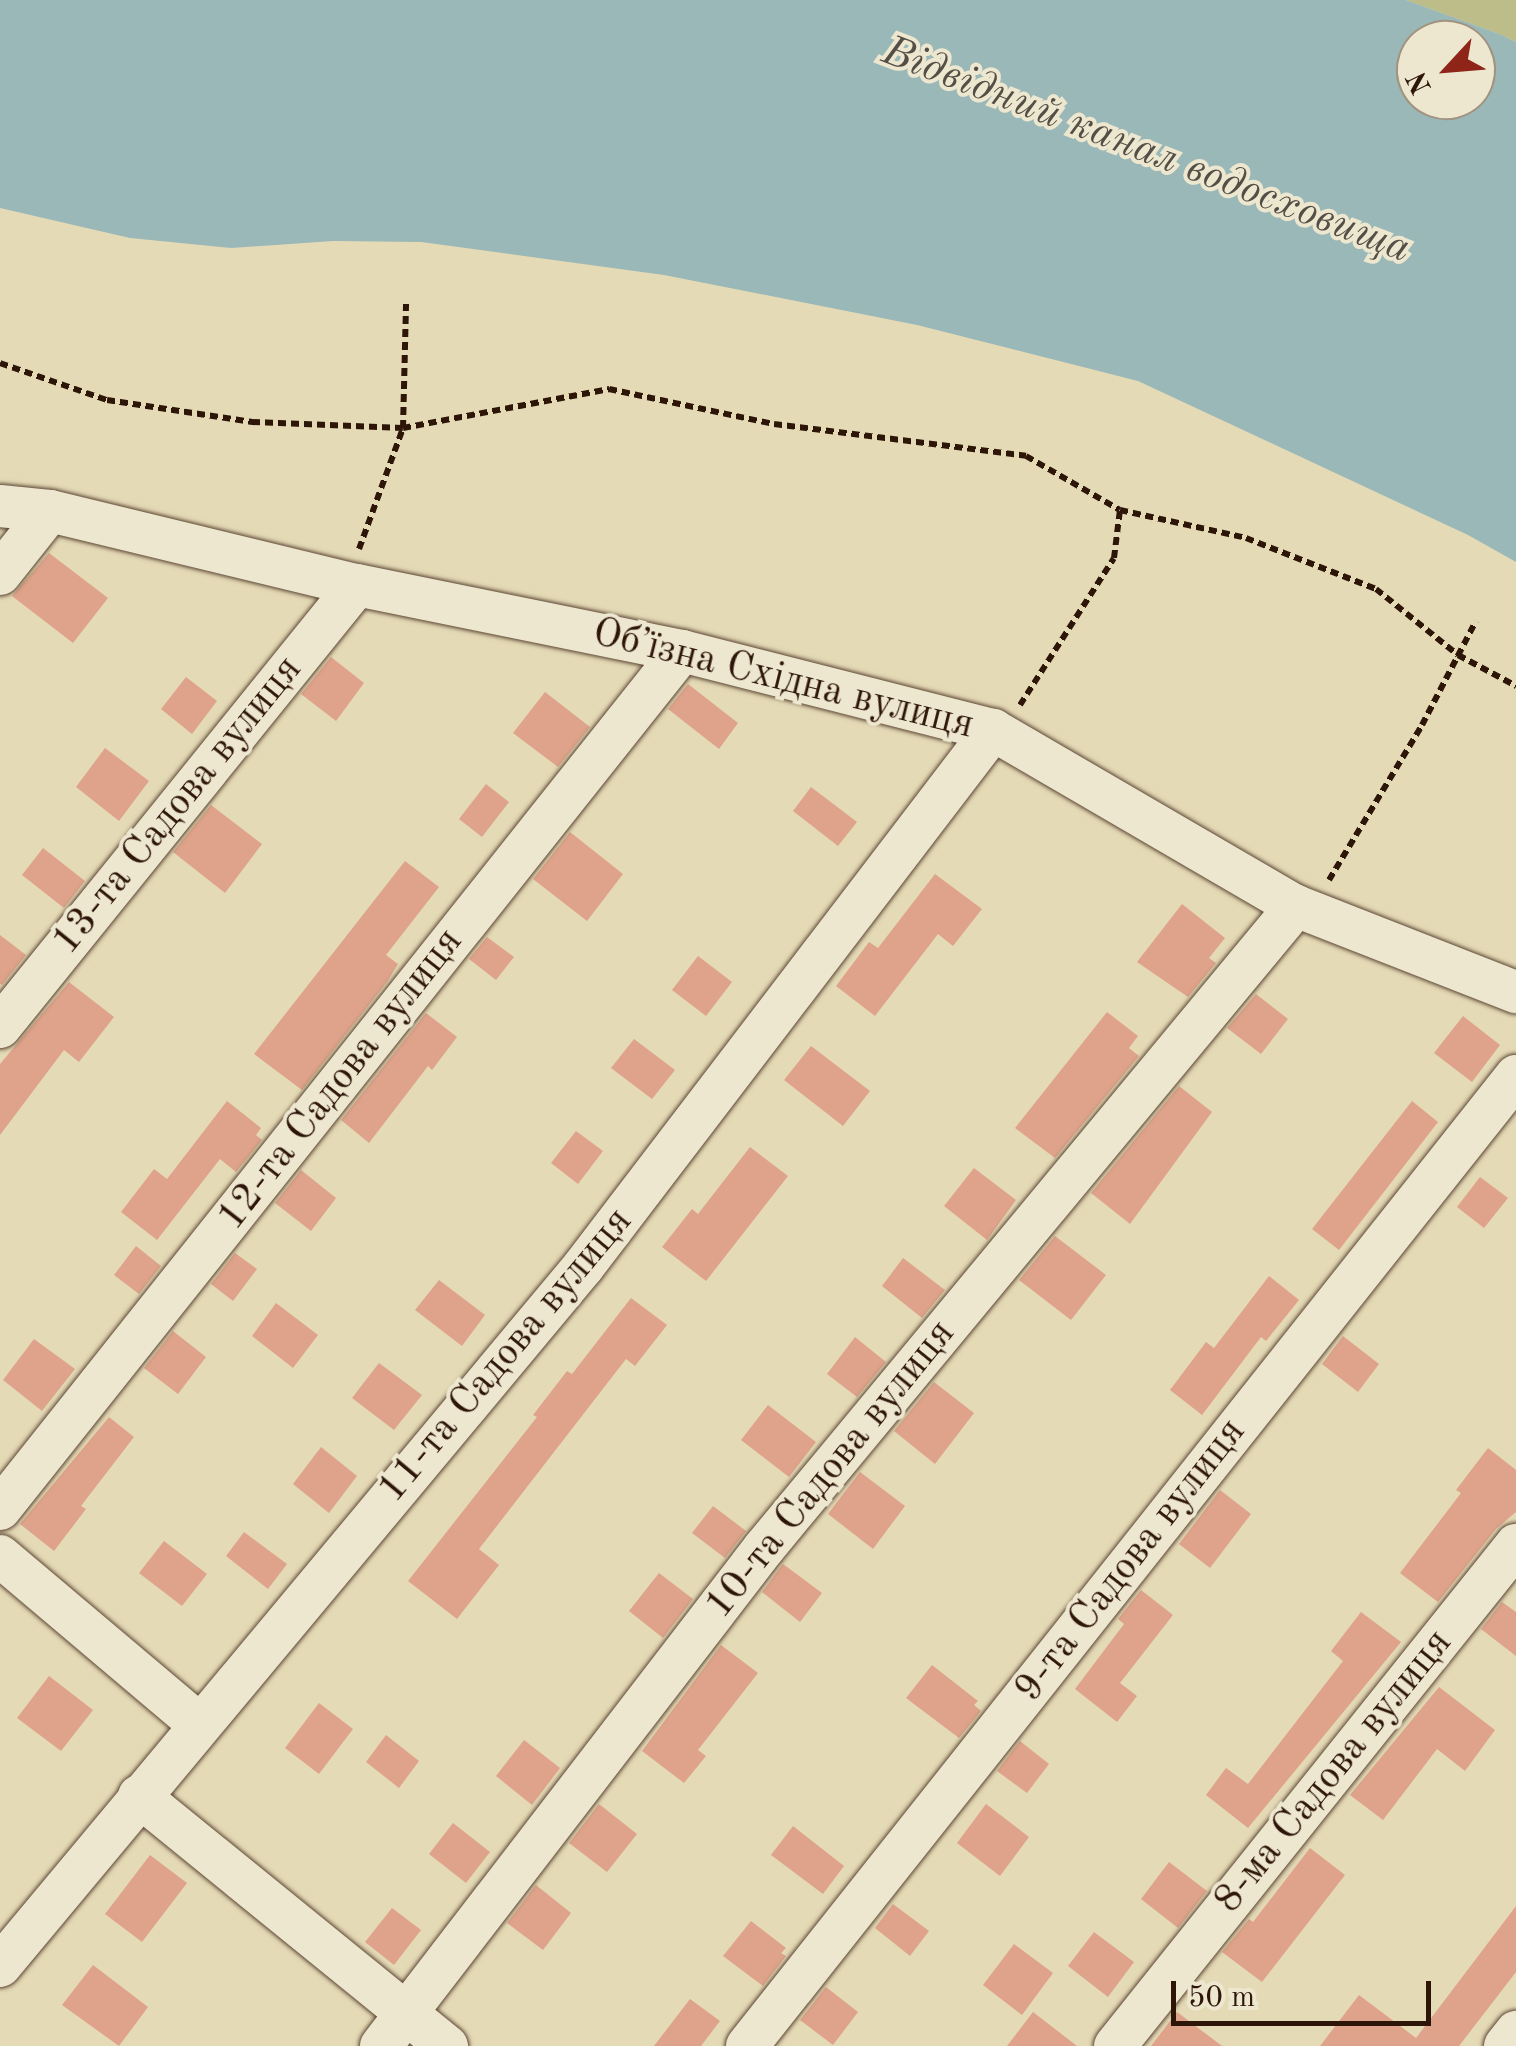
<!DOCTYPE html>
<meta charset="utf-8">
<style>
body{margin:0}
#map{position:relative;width:1516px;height:2046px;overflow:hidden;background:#e5dab6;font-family:"Old Standard TT",serif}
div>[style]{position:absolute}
.green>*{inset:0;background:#bcbd89}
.water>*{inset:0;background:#9ab8b8}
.building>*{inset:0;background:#dea38a}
.path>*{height:6px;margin-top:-3px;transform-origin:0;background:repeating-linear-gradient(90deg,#2d1508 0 8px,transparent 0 13px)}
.roads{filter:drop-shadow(0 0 2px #5b4634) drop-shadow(0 0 2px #5b4634)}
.minor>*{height:42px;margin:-21px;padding:0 21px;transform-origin:21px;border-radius:21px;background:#eee7d0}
span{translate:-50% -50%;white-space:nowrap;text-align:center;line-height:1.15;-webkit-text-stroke:8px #eee7d0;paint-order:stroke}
.street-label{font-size:40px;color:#2d1508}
.water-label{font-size:42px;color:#534e46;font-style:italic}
.north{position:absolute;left:1396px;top:20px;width:100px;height:100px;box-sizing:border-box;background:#eee7d0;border:2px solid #a19380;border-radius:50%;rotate:244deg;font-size:28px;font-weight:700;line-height:40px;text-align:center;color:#2d1508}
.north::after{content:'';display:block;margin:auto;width:35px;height:45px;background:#8f2418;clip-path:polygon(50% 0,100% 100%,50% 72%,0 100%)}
.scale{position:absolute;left:1171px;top:1981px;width:260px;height:45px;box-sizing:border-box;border:5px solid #2d1508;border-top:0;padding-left:12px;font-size:30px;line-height:35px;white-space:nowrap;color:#2d1508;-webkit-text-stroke:8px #eee7d0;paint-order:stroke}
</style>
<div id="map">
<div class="green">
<i style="clip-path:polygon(1406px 0,1516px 0,1516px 42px,1502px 35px)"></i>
</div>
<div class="water">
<i style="clip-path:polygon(evenodd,0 0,1406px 0,1502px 35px,1516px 42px,1516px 562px,1468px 535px,1138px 381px,917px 325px,664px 275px,421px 242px,333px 241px,231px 248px,130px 238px,0 208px,0 0,1416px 40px,1476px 40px,1476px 100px,1416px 100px,1416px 40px)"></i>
</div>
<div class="building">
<i style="clip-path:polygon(49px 553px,108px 598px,73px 643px,12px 596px)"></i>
<i style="clip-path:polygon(331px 657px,364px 683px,336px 721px,301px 694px)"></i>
<i style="clip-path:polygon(186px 677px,217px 701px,192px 734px,161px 709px)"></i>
<i style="clip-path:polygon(688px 684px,738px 723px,719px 749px,668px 709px)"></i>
<i style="clip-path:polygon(545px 692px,590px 727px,558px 767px,513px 733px)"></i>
<i style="clip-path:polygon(105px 748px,149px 781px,119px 821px,76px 787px)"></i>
<i style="clip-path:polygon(486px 784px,509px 802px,482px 837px,459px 819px)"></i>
<i style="clip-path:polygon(811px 787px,857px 822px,838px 846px,793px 811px)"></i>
<i style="clip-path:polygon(211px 805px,262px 844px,225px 893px,173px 852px)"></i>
<i style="clip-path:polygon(570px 832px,623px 874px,587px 921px,533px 879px)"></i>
<i style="clip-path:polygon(43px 848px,85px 881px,64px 908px,22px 875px)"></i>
<i style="clip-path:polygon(405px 861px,439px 887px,386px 955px,398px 964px,387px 982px,302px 1090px,254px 1054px)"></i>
<i style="clip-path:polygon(935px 874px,982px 909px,953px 946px,938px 934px,875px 1016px,836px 986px,869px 942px,878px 948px)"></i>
<i style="clip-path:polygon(1182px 904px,1225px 938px,1209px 958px,1216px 963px,1188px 997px,1137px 962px)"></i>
<i style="clip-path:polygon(0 935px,26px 955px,2px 985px,0 984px)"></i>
<i style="clip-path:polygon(487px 937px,514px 957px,496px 980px,469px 959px)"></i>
<i style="clip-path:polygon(698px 956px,732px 982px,706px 1016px,672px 990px)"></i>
<i style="clip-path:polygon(69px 982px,114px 1017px,79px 1062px,64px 1050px,0 1135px,0 1064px)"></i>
<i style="clip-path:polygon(1256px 994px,1288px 1019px,1261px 1054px,1227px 1028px)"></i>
<i style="clip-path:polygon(1107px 1012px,1138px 1036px,1129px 1048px,1139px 1056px,1055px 1158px,1015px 1128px)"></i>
<i style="clip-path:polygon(426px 1013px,457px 1037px,432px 1070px,428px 1066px,369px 1143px,341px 1120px)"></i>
<i style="clip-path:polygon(1463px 1016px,1500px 1045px,1472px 1082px,1434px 1053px)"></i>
<i style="clip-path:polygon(634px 1039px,675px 1070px,652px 1099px,611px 1068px)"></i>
<i style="clip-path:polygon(811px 1046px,870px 1091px,843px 1126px,784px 1080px)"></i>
<i style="clip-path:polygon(1179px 1086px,1212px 1112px,1130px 1224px,1091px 1193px)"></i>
<i style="clip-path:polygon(227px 1101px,261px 1128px,256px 1135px,262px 1140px,236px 1172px,220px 1159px,157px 1240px,121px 1212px,154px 1169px,167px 1179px)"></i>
<i style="clip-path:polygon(1412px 1101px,1438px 1122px,1339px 1250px,1312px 1229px)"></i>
<i style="clip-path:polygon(576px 1131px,603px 1151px,578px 1184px,551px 1163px)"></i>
<i style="clip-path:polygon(750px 1147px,788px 1176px,706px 1281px,662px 1247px,692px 1209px,698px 1214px)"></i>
<i style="clip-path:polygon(974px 1168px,1016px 1200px,987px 1240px,944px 1206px)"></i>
<i style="clip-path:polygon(301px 1170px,336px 1198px,311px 1231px,275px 1203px)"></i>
<i style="clip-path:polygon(1480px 1177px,1508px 1198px,1484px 1228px,1457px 1207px)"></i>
<i style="clip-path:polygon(1055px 1236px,1106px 1275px,1071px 1320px,1019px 1280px)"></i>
<i style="clip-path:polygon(136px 1246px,161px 1266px,139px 1294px,114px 1275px)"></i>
<i style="clip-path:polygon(235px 1253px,257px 1269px,233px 1301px,211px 1284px)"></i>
<i style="clip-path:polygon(903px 1258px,945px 1290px,922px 1318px,882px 1286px)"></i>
<i style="clip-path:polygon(1269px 1276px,1299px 1300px,1266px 1341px,1261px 1337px,1202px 1415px,1170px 1390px,1206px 1342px,1214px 1348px)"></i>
<i style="clip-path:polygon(439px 1280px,485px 1315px,462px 1346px,415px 1310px)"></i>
<i style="clip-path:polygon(631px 1298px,667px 1325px,635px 1366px,626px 1359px,479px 1549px,499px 1565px,457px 1619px,408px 1581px,537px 1417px,533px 1415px,567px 1371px,572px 1374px)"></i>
<i style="clip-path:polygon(276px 1303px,318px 1335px,293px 1368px,252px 1336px)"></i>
<i style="clip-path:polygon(173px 1331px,206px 1357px,178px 1394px,144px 1368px)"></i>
<i style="clip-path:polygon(1343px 1336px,1379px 1364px,1358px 1392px,1322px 1364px)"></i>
<i style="clip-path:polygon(855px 1337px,886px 1362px,857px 1397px,827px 1374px)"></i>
<i style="clip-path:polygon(34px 1339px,75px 1369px,42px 1411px,3px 1380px)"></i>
<i style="clip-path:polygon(379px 1363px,422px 1395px,394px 1430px,352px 1398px)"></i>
<i style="clip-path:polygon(934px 1382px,974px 1413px,935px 1464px,894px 1431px)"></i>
<i style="clip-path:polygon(768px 1405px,816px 1442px,789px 1477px,741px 1440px)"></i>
<i style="clip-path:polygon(109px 1417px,134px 1437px,81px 1506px,86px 1509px,54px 1551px,20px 1524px)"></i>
<i style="clip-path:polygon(321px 1447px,357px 1476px,329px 1513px,293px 1484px)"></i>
<i style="clip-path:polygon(1488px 1448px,1516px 1470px,1516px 1512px,1496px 1529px,1438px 1602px,1400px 1573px,1461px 1493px,1456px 1490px)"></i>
<i style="clip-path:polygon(860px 1472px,905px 1506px,873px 1549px,828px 1514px)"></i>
<i style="clip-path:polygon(1220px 1490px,1251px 1514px,1210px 1568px,1179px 1544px)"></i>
<i style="clip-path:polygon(713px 1506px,746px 1531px,725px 1558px,692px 1533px)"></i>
<i style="clip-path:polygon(244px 1532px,287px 1564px,268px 1589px,226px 1556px)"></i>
<i style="clip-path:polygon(164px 1541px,207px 1574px,182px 1606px,139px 1573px)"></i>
<i style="clip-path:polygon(783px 1564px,822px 1593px,800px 1622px,762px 1592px)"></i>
<i style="clip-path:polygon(659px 1573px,693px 1599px,663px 1638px,629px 1611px)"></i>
<i style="clip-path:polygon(1141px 1590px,1173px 1615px,1120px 1683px,1137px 1696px,1117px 1722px,1075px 1689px,1124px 1624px,1118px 1619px)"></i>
<i style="clip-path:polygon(1502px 1602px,1516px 1612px,1516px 1656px,1481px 1629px)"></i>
<i style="clip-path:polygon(1361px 1612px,1401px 1642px,1248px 1828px,1206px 1795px,1226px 1768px,1248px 1784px,1343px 1661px,1331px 1651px)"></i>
<i style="clip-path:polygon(721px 1645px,758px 1673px,698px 1750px,706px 1756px,684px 1783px,642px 1751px)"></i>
<i style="clip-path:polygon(932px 1665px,978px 1701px,974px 1705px,981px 1711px,959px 1738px,906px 1698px)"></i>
<i style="clip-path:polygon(49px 1676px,93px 1710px,61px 1751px,17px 1718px)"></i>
<i style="clip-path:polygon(1439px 1687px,1495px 1730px,1465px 1771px,1437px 1749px,1383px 1820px,1350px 1795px)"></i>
<i style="clip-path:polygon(319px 1703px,353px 1729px,319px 1774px,285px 1748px)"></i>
<i style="clip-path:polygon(386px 1735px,419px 1761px,399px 1788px,366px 1762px)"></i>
<i style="clip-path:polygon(524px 1740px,560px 1768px,532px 1805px,496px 1776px)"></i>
<i style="clip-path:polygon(1020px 1741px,1049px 1764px,1027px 1793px,997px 1771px)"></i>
<i style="clip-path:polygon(599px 1804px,637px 1834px,607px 1872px,569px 1843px)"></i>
<i style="clip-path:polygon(986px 1804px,1029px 1837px,1000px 1876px,957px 1843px)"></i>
<i style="clip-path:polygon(453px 1823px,490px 1852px,466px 1883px,429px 1854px)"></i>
<i style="clip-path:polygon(793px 1826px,844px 1866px,823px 1894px,771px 1855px)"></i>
<i style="clip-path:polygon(1310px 1848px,1345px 1875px,1262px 1982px,1222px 1952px,1249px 1919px,1253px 1922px)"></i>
<i style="clip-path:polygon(150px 1855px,187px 1883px,142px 1942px,105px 1914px)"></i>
<i style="clip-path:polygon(1169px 1862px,1207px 1891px,1178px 1928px,1141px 1899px)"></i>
<i style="clip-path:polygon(536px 1885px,571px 1913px,543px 1950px,507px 1923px)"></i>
<i style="clip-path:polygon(893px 1904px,929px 1931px,910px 1956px,875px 1928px)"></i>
<i style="clip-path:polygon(1516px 1906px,1516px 1972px,1459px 2046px,1320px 2046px,1359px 1995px,1416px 2038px)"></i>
<i style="clip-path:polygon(392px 1908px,421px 1930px,394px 1965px,365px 1942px)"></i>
<i style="clip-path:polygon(751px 1921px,786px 1948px,781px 1953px,786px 1956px,763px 1986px,723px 1956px)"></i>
<i style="clip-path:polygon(1094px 1932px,1134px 1962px,1108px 1997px,1068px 1966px)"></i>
<i style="clip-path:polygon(1014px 1944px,1053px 1973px,1022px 2015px,983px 1985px)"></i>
<i style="clip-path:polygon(93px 1965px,148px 2007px,119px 2046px,62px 2005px)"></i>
<i style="clip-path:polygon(826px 1987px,858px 2012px,833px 2045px,800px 2020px)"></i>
<i style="clip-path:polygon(690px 1999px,720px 2021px,701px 2046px,654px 2046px)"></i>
<i style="clip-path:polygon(1033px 2012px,1077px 2046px,1007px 2046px)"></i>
<i style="clip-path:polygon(1177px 2012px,1222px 2046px,1151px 2046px)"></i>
</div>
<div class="path">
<i style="left:0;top:363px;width:113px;rotate:19.1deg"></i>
<i style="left:107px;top:400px;width:147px;rotate:8.6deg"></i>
<i style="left:252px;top:422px;width:151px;rotate:2.3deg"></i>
<i style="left:403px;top:428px;width:210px;rotate:-10.7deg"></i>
<i style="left:609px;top:389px;width:169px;rotate:12deg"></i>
<i style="left:774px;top:424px;width:254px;rotate:7.2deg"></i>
<i style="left:1026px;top:456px;width:108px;rotate:29.9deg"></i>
<i style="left:1120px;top:510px;width:129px;rotate:12.5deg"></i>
<i style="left:1246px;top:538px;width:140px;rotate:21.4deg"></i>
<i style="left:1376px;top:589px;width:105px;rotate:38.8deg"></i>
<i style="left:1458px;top:655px;width:66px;rotate:28.1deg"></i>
<i style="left:359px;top:549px;width:129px;rotate:-70deg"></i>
<i style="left:403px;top:428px;width:124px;rotate:-88.6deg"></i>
<i style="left:1020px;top:705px;width:174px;rotate:-57.4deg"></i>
<i style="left:1114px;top:558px;width:48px;rotate:-82.9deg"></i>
<i style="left:1329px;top:880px;width:181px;rotate:-59deg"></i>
<i style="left:1422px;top:725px;width:117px;rotate:-62.6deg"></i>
</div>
<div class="roads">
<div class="minor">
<i style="left:0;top:506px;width:50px;rotate:5.7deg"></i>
<i style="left:50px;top:511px;width:316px;rotate:13.6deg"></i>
<i style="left:357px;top:585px;width:332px;rotate:11.5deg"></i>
<i style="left:682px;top:651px;width:321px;rotate:14.3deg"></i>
<i style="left:993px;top:730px;width:350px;rotate:30.2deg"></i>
<i style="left:1296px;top:906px;width:236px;rotate:21.4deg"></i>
<i style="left:0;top:574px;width:80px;rotate:-51.6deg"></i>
<i style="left:0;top:1027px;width:568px;rotate:-51.07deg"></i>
<i style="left:0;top:1509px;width:1096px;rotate:-51.52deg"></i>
<i style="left:0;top:1556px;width:260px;rotate:40.2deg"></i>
<i style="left:139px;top:1796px;width:397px;rotate:39.1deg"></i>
<i style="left:0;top:1966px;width:910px;rotate:-50.17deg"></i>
<i style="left:583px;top:1267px;width:676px;rotate:-52.64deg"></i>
<i style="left:381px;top:2046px;width:628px;rotate:-52.44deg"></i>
<i style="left:764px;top:1548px;width:834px;rotate:-50.35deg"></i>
<i style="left:747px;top:2046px;width:1238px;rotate:-51.59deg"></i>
<i style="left:1115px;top:2046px;width:642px;rotate:-51.33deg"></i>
<i style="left:1505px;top:2046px;width:18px;rotate:-52deg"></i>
</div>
</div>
<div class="street-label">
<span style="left:783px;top:680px;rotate:14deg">Обʼїзна Східна вулиця</span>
<span style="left:178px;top:806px;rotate:-51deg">13-та Садова вулиця</span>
<span style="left:341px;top:1080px;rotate:-52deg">12-та Садова вулиця</span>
<span style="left:506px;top:1356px;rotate:-50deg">11-та Садова вулиця</span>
<span style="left:831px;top:1470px;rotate:-51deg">10-та Садова вулиця</span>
<span style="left:1131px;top:1561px;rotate:-52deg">9-та Садова вулиця</span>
<span style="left:1334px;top:1772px;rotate:-51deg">8-ма Садова вулиця</span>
</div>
<div class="water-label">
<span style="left:1146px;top:151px;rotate:21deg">Відвідний канал водосховища</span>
</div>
<div class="north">N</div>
<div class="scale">50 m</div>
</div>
